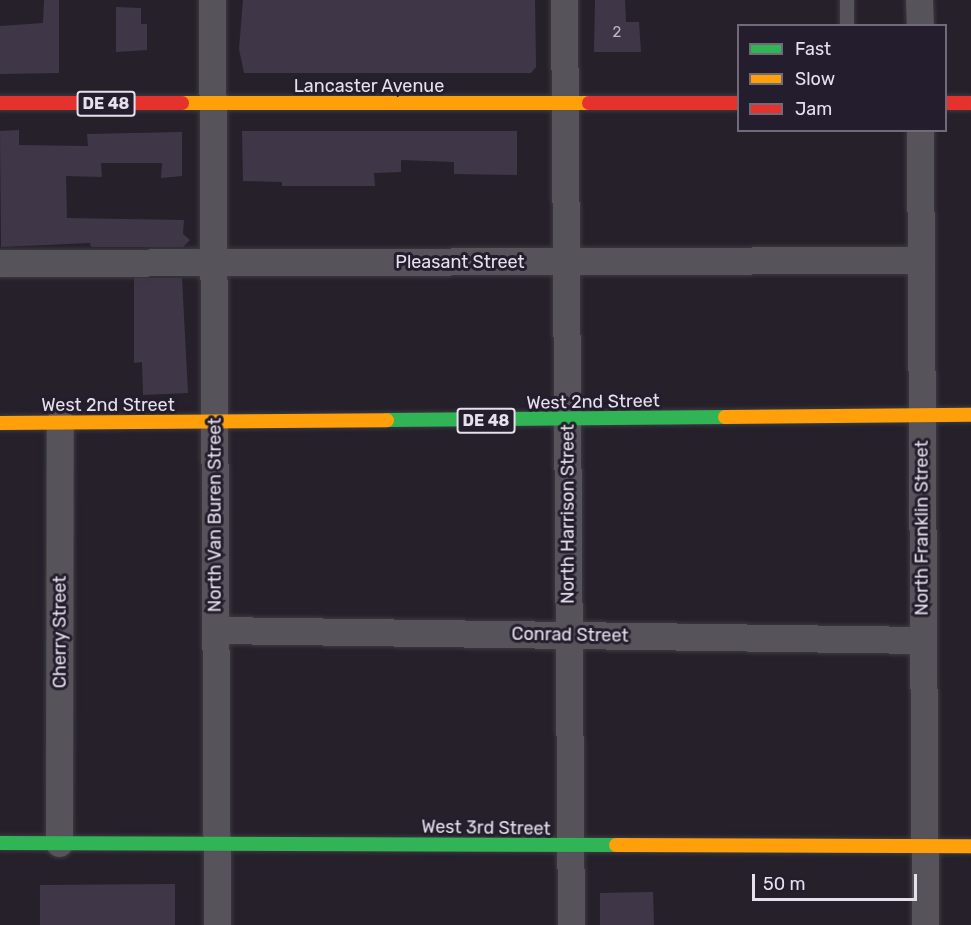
<!DOCTYPE html>
<style>
body{margin:0}
#map{position:relative;width:971px;height:925px;overflow:hidden;background:#25202a;font-family:Rubik,sans-serif}
div>[style]{position:absolute}
.building>*{inset:0;background:#3f3747}
.roads{filter:drop-shadow(0 0 2px #3d3a41) drop-shadow(0 0 2px #3d3a41)}
.lane>*{height:14px;margin:-7px;padding:0 7px;transform-origin:7px;border-radius:7px;background:#56535a}
.street>*{height:27px;margin:-13.5px;padding:0 13.5px;transform-origin:13.5px;border-radius:13.5px;background:#56535a}
.fast>*{height:14px;margin:-7px;padding:0 7px;transform-origin:7px;border-radius:7px;background:#30b455}
.slow>*{height:14px;margin:-7px;padding:0 7px;transform-origin:7px;border-radius:7px;background:#ff9f0a}
.jam>*{height:14px;margin:-7px;padding:0 7px;transform-origin:7px;border-radius:7px;background:#e5322d}
span{translate:-50% -50%;white-space:nowrap;text-align:center;line-height:1.15;-webkit-text-stroke:6px #241d2d;paint-order:stroke}
.number-label{font-size:15px;color:#bcb6c3}
.number-label span{-webkit-text-stroke-width:0}
.shield-label span{padding:2px 4px;background:#241d2d;border:2px solid;border-radius:4px;-webkit-text-stroke-width:0}
.shield-label{font-size:16px;color:#e5e1ec;font-weight:700}
.street-label{font-size:18px;color:#e5e1ec}
.legend{position:absolute;left:737px;top:24px;width:210px;height:108px;box-sizing:border-box;background:#241d2d;border:2px solid #716b79;margin:0;padding:8px 10px;list-style:none;font-size:18px;color:#e5e1ec}
.legend li{display:flex;align-items:center;gap:12px;height:30px}
.legend b{width:30px;border:2px solid #716b79}
.scale{position:absolute;left:752px;top:874px;width:165px;height:27px;box-sizing:border-box;border:3px solid #e5e1ec;border-top:0;padding-left:8px;font-size:18px;line-height:21px;white-space:nowrap;color:#e5e1ec;-webkit-text-stroke:4px #241d2d;paint-order:stroke}
</style>
<div id="map">
<div class="building">
<i style="clip-path:polygon(44px 0,59px 0,59px 73px,0 74px,0 26px,43px 23px)"></i>
<i style="clip-path:polygon(243px 0,535px 0,536px 67px,531px 73px,244px 73px,239px 49px)"></i>
<i style="clip-path:polygon(595px 0,625px 0,626px 22px,639px 22px,641px 52px,594px 52px)"></i>
<i style="clip-path:polygon(116px 7px,141px 8px,141px 24px,147px 24px,147px 50px,116px 52px)"></i>
<i style="clip-path:polygon(19px 130px,19px 145px,88px 146px,87px 134px,182px 132px,182px 176px,161px 178px,162px 163px,101px 163px,102px 177px,66px 176px,67px 218px,184px 220px,183px 234px,190px 240px,183px 247px,91px 247px,90px 243px,1px 247px,0 131px)"></i>
<i style="clip-path:polygon(242px 131px,517px 131px,517px 175px,454px 174px,454px 162px,401px 160px,401px 172px,374px 173px,375px 186px,282px 186px,282px 182px,243px 181px)"></i>
<i style="clip-path:polygon(134px 278px,182px 278px,188px 393px,143px 395px,142px 362px,134px 363px)"></i>
<i style="clip-path:polygon(175px 884px,175px 925px,40px 925px,40px 885px)"></i>
<i style="clip-path:polygon(653px 892px,654px 925px,600px 925px,600px 893px)"></i>
</div>
<div class="roads">
<div class="lane">
<i style="left:847px;top:26px;width:26px;rotate:-90deg"></i>
</div>
<div class="street">
<i style="left:212px;top:0;width:925px;rotate:89.69deg"></i>
<i style="left:564px;top:0;width:925px;rotate:89.57deg"></i>
<i style="left:919px;top:0;width:26px;rotate:88deg"></i>
<i style="left:920px;top:130px;width:795px;rotate:89.64deg"></i>
<i style="left:0;top:263px;width:921px;rotate:-0.19deg"></i>
<i style="left:216px;top:630px;width:707px;rotate:0.81deg"></i>
<i style="left:59px;top:843px;width:421px;rotate:-89.9deg"></i>
</div>
<div class="fast">
<i style="left:387px;top:420px;width:338px;rotate:-0.5deg"></i>
<i style="left:0;top:843px;width:616px;rotate:0.19deg"></i>
</div>
<div class="slow">
<i style="left:182px;top:103px;width:407px"></i>
<i style="left:725px;top:417px;width:246px;rotate:-0.5deg"></i>
<i style="left:0;top:423px;width:387px;rotate:-0.4deg"></i>
<i style="left:616px;top:845px;width:355px;rotate:0.2deg"></i>
</div>
<div class="jam">
<i style="left:0;top:103px;width:182px"></i>
<i style="left:589px;top:103px;width:149px"></i>
<i style="left:946px;top:103px;width:25px"></i>
</div>
</div>
<div class="number-label">
<span style="left:617px;top:33px">2</span>
</div>
<div class="shield-label">
<span style="left:106px;top:104px">DE 48</span>
<span style="left:486px;top:421px">DE 48</span>
</div>
<div class="street-label">
<span style="left:369px;top:86px">Lancaster Avenue</span>
<span style="left:460px;top:262px">Pleasant Street</span>
<span style="left:593px;top:402px;rotate:-1deg">West 2nd Street</span>
<span style="left:108px;top:405px">West 2nd Street</span>
<span style="left:568px;top:514px;rotate:-90deg">North Harrison Street</span>
<span style="left:215px;top:515px;rotate:-90deg">North Van Buren Street</span>
<span style="left:922px;top:528px;rotate:-90deg">North Franklin Street</span>
<span style="left:60px;top:632px;rotate:-90deg">Cherry Street</span>
<span style="left:570px;top:635px;rotate:1deg">Conrad Street</span>
<span style="left:486px;top:828px;rotate:1deg">West 3rd Street</span>
</div>
<ul class="legend">
<li><b style="height:8px;background:#30b455"></b>Fast</li>
<li><b style="height:8px;background:#ff9f0a"></b>Slow</li>
<li><b style="height:8px;background:#e5322d"></b>Jam</li>
</ul>
<div class="scale">50 m</div>
</div>
